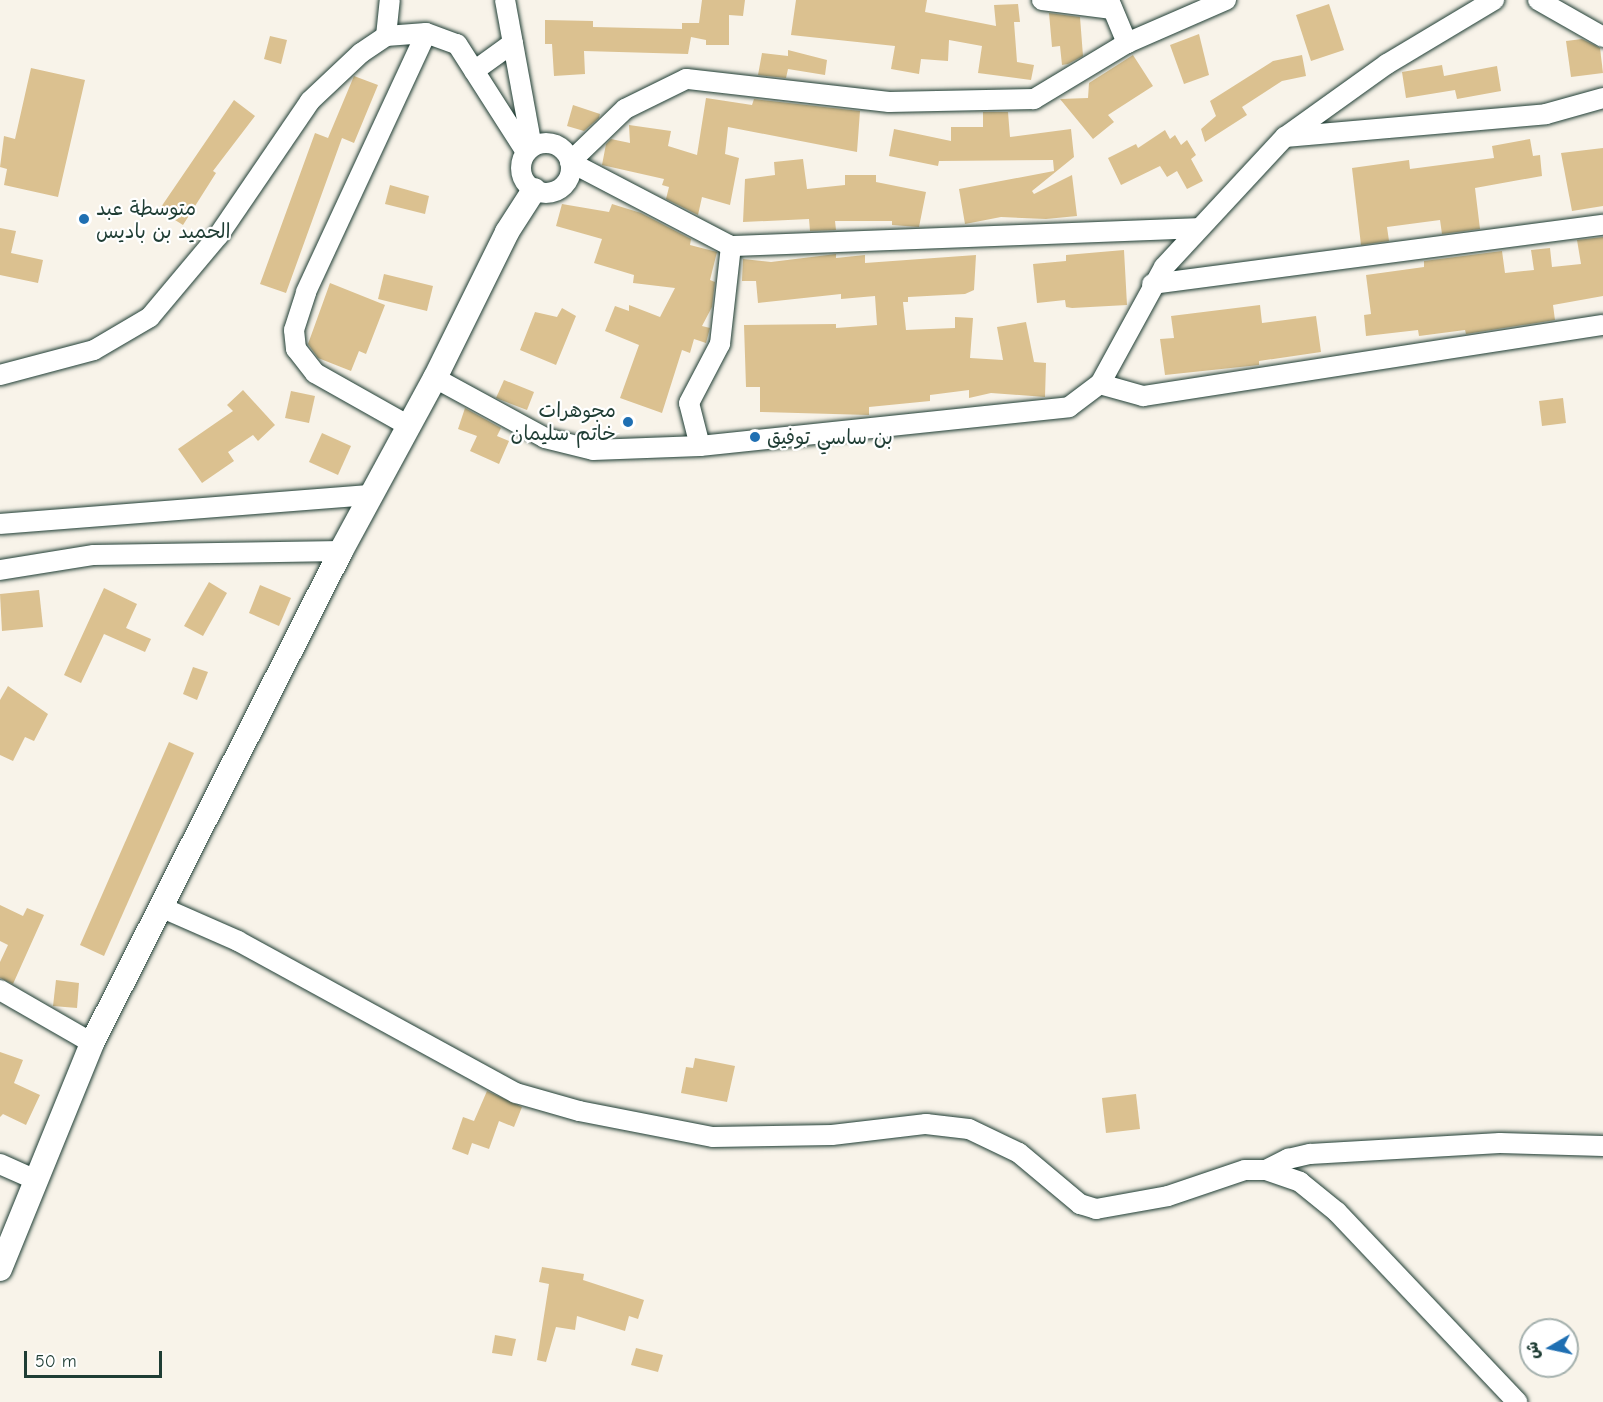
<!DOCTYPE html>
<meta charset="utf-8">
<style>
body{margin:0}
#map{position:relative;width:1603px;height:1402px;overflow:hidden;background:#f8f3e9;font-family:"Comic Neue","Playpen Sans Arabic",sans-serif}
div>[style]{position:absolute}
.building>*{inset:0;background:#dbc190}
.roads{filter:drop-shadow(0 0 2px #1f3d34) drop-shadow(0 0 2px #1f3d34)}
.minor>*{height:20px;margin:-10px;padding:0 10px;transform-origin:10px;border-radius:10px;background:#fff}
.minor>.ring{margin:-10px;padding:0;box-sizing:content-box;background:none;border:20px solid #fff;border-radius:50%}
.tertiary>*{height:24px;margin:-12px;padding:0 12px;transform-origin:12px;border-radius:12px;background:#fff}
.dots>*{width:16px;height:16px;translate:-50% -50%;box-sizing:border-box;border:3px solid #fff;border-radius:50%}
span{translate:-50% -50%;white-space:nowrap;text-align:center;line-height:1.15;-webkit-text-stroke:4.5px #fff;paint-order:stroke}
.poi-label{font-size:20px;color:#1f3d34}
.left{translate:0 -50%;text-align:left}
.right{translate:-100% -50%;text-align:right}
.north{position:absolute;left:1519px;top:1318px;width:60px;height:60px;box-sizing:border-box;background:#fff;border:2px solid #a5b1ae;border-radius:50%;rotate:261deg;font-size:16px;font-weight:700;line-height:24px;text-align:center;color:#1f3d34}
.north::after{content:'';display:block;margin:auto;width:21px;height:27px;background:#1f6fb2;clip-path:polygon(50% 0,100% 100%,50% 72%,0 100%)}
.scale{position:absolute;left:24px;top:1351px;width:138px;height:27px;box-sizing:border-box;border:3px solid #1f3d34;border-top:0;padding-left:8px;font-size:18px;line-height:21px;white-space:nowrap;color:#1f3d34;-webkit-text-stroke:4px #fff;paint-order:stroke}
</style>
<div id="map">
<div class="building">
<i style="clip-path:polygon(702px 0,745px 0,743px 16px,729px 15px,729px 45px,706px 45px,706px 40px,691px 37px,688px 54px,584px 51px,585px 74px,554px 76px,552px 44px,545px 44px,545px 20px,593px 21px,593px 27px,682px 29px,682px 23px,699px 23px)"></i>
<i style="clip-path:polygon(796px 0,927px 0,925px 12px,996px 26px,994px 5px,1018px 4px,1020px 22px,1014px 22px,1017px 62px,1034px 65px,1031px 80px,978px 73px,982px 46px,949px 40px,948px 61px,921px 59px,919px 74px,891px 69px,895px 46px,791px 35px)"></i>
<i style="clip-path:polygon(1329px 4px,1344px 50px,1311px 61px,1296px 15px)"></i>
<i style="clip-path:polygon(1049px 13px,1080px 17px,1083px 56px,1068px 64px,1062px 65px,1060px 46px,1052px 47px)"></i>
<i style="clip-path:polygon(1199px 34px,1209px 75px,1184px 84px,1170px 45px)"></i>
<i style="clip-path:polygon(270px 36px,287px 40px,281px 64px,264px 59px)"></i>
<i style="clip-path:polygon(1582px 39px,1600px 48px,1603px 73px,1571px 77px,1566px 41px)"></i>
<i style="clip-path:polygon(788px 50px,827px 60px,825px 75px,788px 69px,786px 78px,758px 75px,762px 53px,788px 56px)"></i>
<i style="clip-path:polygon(1133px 55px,1153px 86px,1108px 115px,1114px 122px,1093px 139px,1060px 99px,1088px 98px,1089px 83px)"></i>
<i style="clip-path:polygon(1302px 55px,1306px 76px,1282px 81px,1242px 107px,1247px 115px,1205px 142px,1201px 129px,1216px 116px,1210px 101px,1273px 61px)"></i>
<i style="clip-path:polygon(1442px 65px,1444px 76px,1497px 66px,1501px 91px,1457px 99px,1455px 90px,1406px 98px,1402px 72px)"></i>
<i style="clip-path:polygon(31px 68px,85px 80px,58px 197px,4px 185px,7px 169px,0 167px,4px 136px,15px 139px)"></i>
<i style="clip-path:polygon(354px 76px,378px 85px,354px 143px,342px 138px,286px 293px,260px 284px,315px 133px,328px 138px)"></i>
<i style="clip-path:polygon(706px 98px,752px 105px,754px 99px,860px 111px,857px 152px,728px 127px,725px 154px,739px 158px,730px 205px,702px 197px,698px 215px,666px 199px,669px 187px,662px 185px,664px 179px,602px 165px,606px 144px,611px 139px,630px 143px,629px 125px,671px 131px,668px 146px,697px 155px)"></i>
<i style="clip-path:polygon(234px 100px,255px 116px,213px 171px,216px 173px,183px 225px,159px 210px)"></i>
<i style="clip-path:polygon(573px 105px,600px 114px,599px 118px,584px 131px,567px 126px)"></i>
<i style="clip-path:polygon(983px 112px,1008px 112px,1010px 137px,1071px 129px,1074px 157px,1032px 191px,1034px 194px,1072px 175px,1077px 216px,1046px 219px,1001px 217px,965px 224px,959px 189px,1054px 171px,1053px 160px,939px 161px,938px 166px,889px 156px,894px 129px,951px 141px,951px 127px,983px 127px)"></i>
<i style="clip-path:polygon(1165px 130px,1170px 139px,1175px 135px,1181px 145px,1187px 140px,1196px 155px,1191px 159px,1203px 181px,1187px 189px,1177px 171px,1167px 177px,1160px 166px,1121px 185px,1108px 158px,1136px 144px,1138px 148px)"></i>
<i style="clip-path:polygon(1530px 139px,1533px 156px,1540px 155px,1542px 176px,1475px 188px,1480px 229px,1442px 234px,1440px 220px,1387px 227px,1389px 241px,1361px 245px,1352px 168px,1409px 160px,1410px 169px,1494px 158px,1492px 146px)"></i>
<i style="clip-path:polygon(1603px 148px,1603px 206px,1572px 211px,1561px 153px)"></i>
<i style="clip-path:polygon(803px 159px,807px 189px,845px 185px,845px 175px,876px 175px,876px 182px,926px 192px,919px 227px,892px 225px,892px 221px,835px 221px,836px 230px,810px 231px,809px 219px,743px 222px,745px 179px,775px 175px,774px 162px)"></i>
<i style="clip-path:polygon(390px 185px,429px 196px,425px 214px,385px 204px)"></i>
<i style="clip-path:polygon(562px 204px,609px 212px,612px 204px,641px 213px,691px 239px,690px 245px,717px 252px,710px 280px,715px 282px,712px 307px,702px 326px,710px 328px,706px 343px,694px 339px,690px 353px,682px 350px,662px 413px,620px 398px,639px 345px,605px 331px,615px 306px,629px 311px,629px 305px,660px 317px,675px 288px,633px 283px,634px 275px,594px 263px,602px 239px,556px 226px)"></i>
<i style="clip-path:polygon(0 228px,16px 231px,11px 253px,43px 260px,38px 283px,0 275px)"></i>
<i style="clip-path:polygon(1603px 237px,1603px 296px,1553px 305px,1555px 320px,1466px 334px,1465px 330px,1419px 336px,1418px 330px,1366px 336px,1364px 315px,1371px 314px,1366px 275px,1424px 267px,1424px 261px,1502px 251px,1505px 273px,1534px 270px,1531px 250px,1550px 248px,1552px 267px,1581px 264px,1577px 240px)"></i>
<i style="clip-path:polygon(1124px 250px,1127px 305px,1072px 308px,1066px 307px,1065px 300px,1037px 303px,1033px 264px,1066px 261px,1066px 255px)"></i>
<i style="clip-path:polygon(836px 254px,836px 258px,865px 255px,865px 263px,976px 255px,974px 290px,965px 294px,908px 297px,908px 302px,903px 302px,906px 330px,955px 328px,955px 317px,973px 318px,970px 358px,1003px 360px,997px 327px,1026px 322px,1034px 362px,1046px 363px,1045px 397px,991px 393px,969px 398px,969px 390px,930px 395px,930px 401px,869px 407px,869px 415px,760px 412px,760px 387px,746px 387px,744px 325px,836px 324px,836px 328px,877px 325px,875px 296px,841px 299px,841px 294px,758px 303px,756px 281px,742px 281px,743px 259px,771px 262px)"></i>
<i style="clip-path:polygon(384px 274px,433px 286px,427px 311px,378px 299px)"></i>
<i style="clip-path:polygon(330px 283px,385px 305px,366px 354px,359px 351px,351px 371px,318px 358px,308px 344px)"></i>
<i style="clip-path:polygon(1260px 305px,1262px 323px,1316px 316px,1321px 352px,1259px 361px,1259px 365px,1165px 375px,1160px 339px,1174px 338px,1171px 316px)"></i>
<i style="clip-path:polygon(562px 308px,576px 316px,556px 365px,520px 350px,535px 312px,557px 317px)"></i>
<i style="clip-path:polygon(504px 380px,534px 392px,527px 410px,496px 398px)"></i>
<i style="clip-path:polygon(243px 390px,275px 425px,258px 441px,253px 435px,228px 452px,234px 461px,202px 483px,178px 449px,233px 411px,227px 405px)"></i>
<i style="clip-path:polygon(291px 391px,315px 396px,309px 423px,285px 418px)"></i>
<i style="clip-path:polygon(1563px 398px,1566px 423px,1542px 426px,1539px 401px)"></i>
<i style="clip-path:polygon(465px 408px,501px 428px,497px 436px,509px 441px,499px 464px,470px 451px,477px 436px,458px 429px)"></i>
<i style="clip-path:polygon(322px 433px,351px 446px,338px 475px,309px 462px)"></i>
<i style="clip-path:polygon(209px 582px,227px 593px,203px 636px,184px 626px)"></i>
<i style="clip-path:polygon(260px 585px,291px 598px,279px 626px,249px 613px)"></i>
<i style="clip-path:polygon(104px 588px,137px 604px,126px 628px,151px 639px,145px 652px,104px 634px,81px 683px,64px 675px)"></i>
<i style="clip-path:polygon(39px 590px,43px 627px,2px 631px,0 594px)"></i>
<i style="clip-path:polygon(193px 667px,208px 672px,197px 700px,183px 694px)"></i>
<i style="clip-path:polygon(8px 686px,48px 714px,34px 741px,25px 737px,13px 761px,0 755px,0 700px)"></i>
<i style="clip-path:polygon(169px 742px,194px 753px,104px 956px,80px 945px)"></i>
<i style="clip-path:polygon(0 905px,23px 916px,27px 908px,44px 915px,13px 984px,0 978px,0 962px,8px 945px,0 941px)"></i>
<i style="clip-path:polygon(56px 980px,79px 983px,77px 1008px,53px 1006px)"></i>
<i style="clip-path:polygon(0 1052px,23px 1060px,14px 1083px,40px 1095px,26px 1125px,3px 1114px,0 1117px)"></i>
<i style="clip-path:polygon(695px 1058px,735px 1066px,727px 1102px,681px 1093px,686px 1067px,693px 1068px)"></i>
<i style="clip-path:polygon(487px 1091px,522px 1107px,514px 1127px,499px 1121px,489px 1149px,472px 1143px,468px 1155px,452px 1149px,463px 1117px,474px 1121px)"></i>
<i style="clip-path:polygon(1136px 1094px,1140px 1129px,1106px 1133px,1102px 1098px)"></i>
<i style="clip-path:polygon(542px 1267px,584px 1274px,583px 1280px,644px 1300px,638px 1319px,629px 1316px,625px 1331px,577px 1316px,575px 1330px,556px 1327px,546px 1362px,537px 1360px,549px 1284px,539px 1282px)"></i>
<i style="clip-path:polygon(495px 1335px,516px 1339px,512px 1356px,492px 1353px)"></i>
<i style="clip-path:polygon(636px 1348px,663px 1355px,658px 1372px,631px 1365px)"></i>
</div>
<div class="roads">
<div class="minor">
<i style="left:505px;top:0;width:149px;rotate:79.6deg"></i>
<i style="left:1042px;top:0;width:71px;rotate:7.3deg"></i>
<i style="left:1109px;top:0;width:47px;rotate:67.3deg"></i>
<i style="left:1127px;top:43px;width:108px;rotate:-23.5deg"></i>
<i style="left:1538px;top:0;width:75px;rotate:29.6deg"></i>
<i style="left:386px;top:36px;width:36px;rotate:-84deg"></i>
<i style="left:1127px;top:43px;width:109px;rotate:148.9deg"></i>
<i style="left:1034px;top:99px;width:145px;rotate:178.8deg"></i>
<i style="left:889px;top:102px;width:204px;rotate:-173.5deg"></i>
<i style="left:686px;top:79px;width:68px;rotate:153.8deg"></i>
<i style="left:625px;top:109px;width:76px;rotate:136.1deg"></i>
<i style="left:570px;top:162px;width:182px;rotate:27.6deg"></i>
<i style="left:731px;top:246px;width:468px;rotate:-2.2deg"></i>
<i style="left:474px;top:71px;width:48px;rotate:-35.7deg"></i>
<i style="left:1285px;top:137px;width:262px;rotate:-5deg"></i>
<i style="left:1546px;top:114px;width:59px;rotate:-15.7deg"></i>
<i class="ring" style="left:521px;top:143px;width:30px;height:30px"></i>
<i style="left:1152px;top:284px;width:455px;rotate:-7.5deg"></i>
<i style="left:0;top:375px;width:97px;rotate:-14.9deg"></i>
<i style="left:94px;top:350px;width:65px;rotate:-30.5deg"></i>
<i style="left:150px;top:317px;width:106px;rotate:-50deg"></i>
<i style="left:218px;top:236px;width:163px;rotate:-55.7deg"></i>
<i style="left:310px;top:101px;width:70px;rotate:-43.3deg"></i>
<i style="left:361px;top:53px;width:30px;rotate:-34deg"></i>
<i style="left:386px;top:36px;width:40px;rotate:-4.3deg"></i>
<i style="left:426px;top:33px;width:33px;rotate:20deg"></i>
<i style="left:457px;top:44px;width:128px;rotate:57.4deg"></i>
<i style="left:435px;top:378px;width:125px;rotate:28.6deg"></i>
<i style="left:545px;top:438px;width:49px;rotate:14deg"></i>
<i style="left:593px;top:450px;width:107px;rotate:-2.1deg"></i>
<i style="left:700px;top:446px;width:371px;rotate:-6deg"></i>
<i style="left:1069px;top:407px;width:39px;rotate:-37deg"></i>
<i style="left:1100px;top:384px;width:133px;rotate:-61.3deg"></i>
<i style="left:1164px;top:267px;width:178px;rotate:-47.1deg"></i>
<i style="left:1285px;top:137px;width:125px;rotate:-35.6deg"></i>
<i style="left:1387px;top:64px;width:125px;rotate:-30.9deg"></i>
<i style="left:1100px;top:384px;width:45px;rotate:15.6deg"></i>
<i style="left:1143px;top:396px;width:465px;rotate:-8.8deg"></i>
<i style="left:409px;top:426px;width:108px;rotate:-150.6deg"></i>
<i style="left:315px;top:373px;width:31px;rotate:-128deg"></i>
<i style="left:296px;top:349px;width:19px;rotate:-96deg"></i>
<i style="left:294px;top:330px;width:40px;rotate:-72deg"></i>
<i style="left:306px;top:292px;width:285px;rotate:-65.1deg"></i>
<i style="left:700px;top:446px;width:44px;rotate:-104.3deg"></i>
<i style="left:689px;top:403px;width:67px;rotate:-62.3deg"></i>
<i style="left:720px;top:344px;width:99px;rotate:-83.6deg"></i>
<i style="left:0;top:524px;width:373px;rotate:-4.5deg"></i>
<i style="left:0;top:570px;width:95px;rotate:-9.1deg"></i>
<i style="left:94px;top:555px;width:247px;rotate:-0.9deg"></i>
<i style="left:163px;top:908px;width:82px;rotate:23.7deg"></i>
<i style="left:238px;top:941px;width:317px;rotate:28.7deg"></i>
<i style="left:516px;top:1093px;width:66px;rotate:15.9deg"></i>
<i style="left:579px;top:1111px;width:136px;rotate:11deg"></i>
<i style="left:713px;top:1137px;width:119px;rotate:-1deg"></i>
<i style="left:832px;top:1135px;width:95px;rotate:-6.7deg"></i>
<i style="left:926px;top:1124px;width:43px;rotate:6.6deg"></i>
<i style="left:969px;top:1129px;width:55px;rotate:25.6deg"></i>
<i style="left:1019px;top:1153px;width:80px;rotate:39.9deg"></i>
<i style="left:1080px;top:1204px;width:17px;rotate:17deg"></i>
<i style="left:1096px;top:1209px;width:73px;rotate:-10.2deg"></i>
<i style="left:1168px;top:1196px;width:81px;rotate:-18.7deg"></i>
<i style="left:1245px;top:1170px;width:21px"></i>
<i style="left:1266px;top:1170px;width:36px;rotate:19deg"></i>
<i style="left:1300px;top:1182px;width:48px;rotate:39deg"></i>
<i style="left:1337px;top:1212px;width:262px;rotate:46.5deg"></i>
<i style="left:0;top:990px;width:106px;rotate:29.9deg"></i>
<i style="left:0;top:1164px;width:39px;rotate:24deg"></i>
<i style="left:1266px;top:1170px;width:25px;rotate:-27deg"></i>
<i style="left:1288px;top:1159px;width:23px;rotate:-13deg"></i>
<i style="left:1310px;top:1154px;width:190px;rotate:-3.3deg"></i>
<i style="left:1500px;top:1143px;width:103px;rotate:1.7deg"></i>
</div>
<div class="tertiary">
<i style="left:0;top:1269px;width:244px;rotate:-67.8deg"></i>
<i style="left:92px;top:1043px;width:551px;rotate:-63.16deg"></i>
<i style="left:341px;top:551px;width:197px;rotate:-61.5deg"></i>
<i style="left:435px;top:378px;width:163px;rotate:-63.7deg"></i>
<i style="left:507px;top:232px;width:50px;rotate:-57.3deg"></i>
</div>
</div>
<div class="dots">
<i style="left:84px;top:219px;background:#1f6fb2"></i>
<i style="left:628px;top:422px;background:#1f6fb2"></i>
<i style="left:755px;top:437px;background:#1f6fb2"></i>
</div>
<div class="poi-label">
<span class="left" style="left:96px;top:220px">متوسطة عبد<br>الحميد بن باديس</span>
<span class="right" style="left:616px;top:422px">مجوهرات<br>خاتم سليمان</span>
<span class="left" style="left:767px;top:437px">بن ساسي توفيق</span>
</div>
<div class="north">ش</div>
<div class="scale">50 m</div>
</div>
